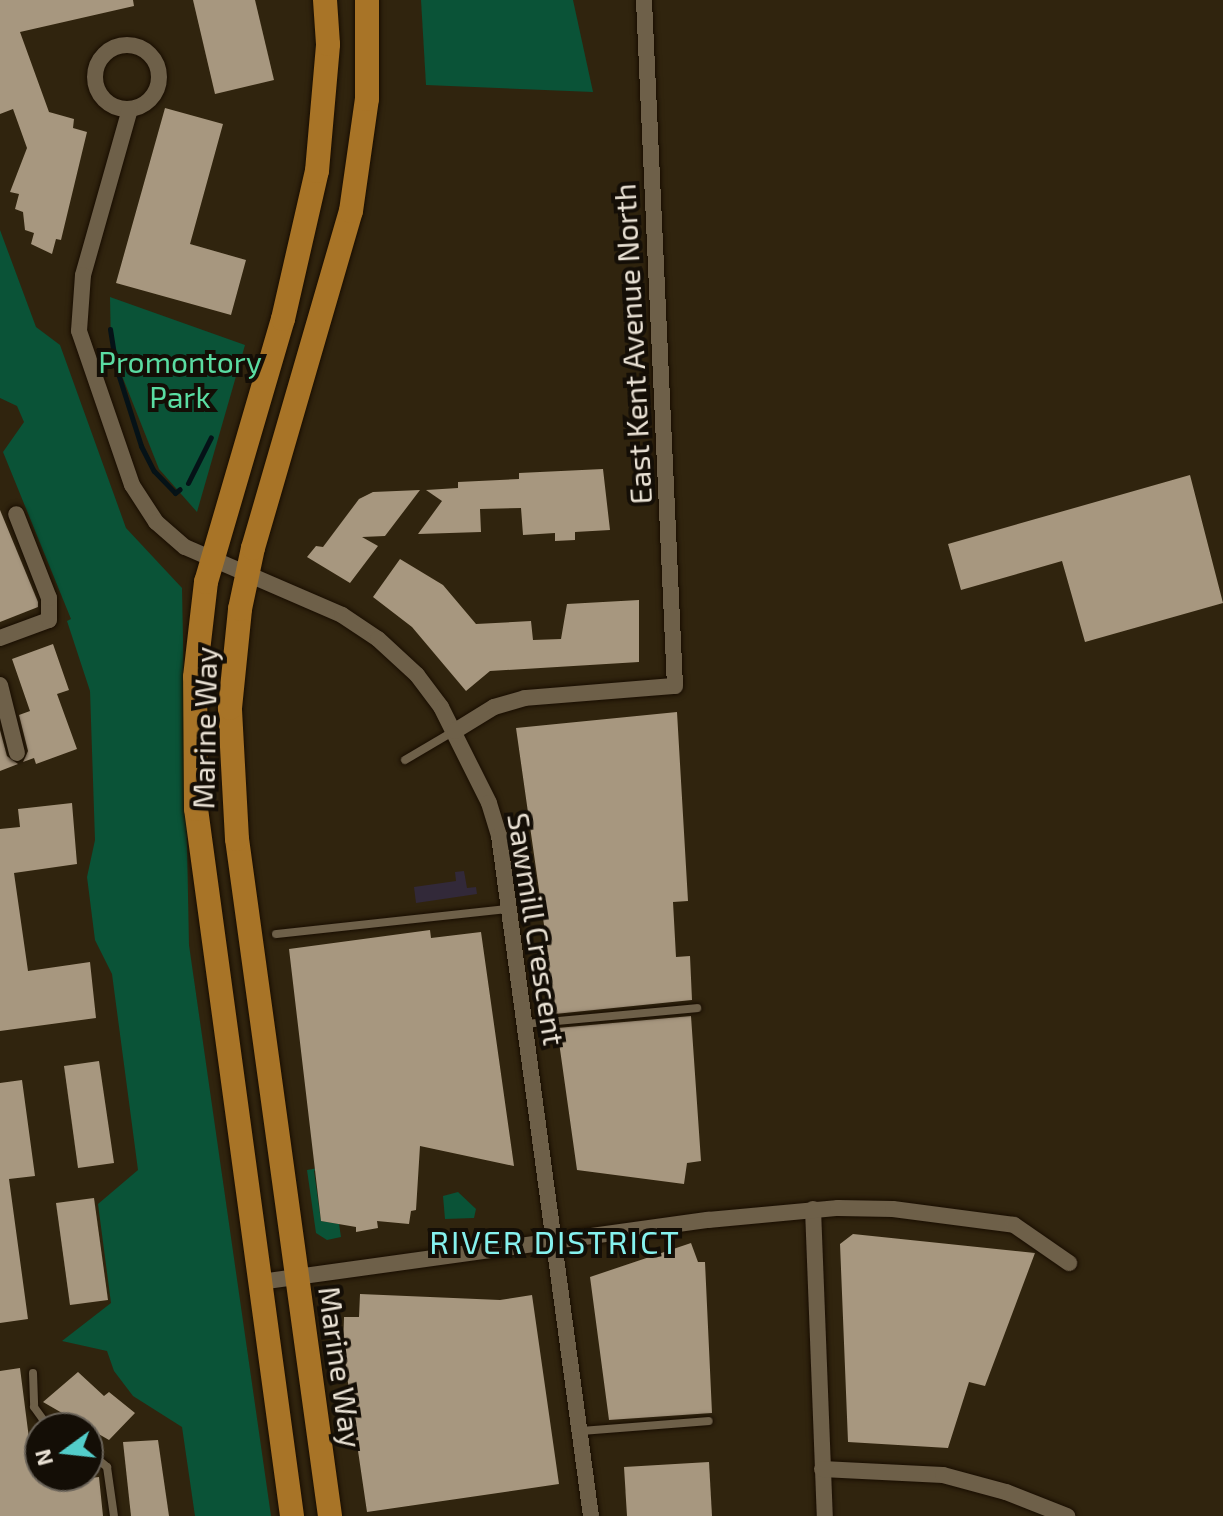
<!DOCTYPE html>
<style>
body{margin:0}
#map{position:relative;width:1223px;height:1516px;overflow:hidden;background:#30240e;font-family:"Exo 2",sans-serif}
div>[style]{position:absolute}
.industrial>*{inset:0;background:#322939}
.green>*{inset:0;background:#0a5337}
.stream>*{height:5px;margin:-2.5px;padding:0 2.5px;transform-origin:2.5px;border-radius:2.5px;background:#051217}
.building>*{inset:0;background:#a7977f}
.roads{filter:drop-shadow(0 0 2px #180d00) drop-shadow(0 0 2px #180d00)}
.service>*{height:8px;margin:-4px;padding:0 4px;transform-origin:4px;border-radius:4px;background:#6e6049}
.minor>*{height:16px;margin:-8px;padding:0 8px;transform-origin:8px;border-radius:8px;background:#6e6049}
.minor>.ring{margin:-8px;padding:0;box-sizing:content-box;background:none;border:16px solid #6e6049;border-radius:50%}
.primary>*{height:24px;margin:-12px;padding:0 12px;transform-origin:12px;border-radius:12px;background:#a87427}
span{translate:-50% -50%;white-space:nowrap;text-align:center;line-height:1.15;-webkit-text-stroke:8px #140e06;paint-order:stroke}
.street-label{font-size:30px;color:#e9e1d4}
.park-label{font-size:30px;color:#5adca2}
.neighbourhood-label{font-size:32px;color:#85f1ee;letter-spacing:2px}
.north{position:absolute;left:24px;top:1412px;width:80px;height:80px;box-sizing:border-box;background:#140e06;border:2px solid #696258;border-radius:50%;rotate:255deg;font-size:22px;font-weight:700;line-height:32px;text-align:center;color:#e9e1d4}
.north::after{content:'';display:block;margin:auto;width:28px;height:36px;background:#53cdca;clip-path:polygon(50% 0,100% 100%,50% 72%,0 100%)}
</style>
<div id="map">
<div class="industrial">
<i style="clip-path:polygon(464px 871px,467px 888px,476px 887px,477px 894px,416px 903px,414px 887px,456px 881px,455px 872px)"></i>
</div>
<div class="green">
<i style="clip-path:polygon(421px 0,573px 0,593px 92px,426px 85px)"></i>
<i style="clip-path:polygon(0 230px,36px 327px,60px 345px,126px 528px,182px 588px,189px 945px,271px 1516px,195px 1516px,182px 1427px,133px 1396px,114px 1371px,107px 1351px,62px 1341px,111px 1303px,98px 1204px,138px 1170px,112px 974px,95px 940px,87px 877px,95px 840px,90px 691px,67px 621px,71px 619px,3px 452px,24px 422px,17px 406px,0 398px)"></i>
<i style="clip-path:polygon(110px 297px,245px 345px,197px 512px,159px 469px,111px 348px)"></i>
<i style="clip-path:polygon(318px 1168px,314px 1171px,321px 1221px,339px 1224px,341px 1237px,327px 1240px,316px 1233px,307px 1170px)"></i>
<i style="clip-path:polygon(458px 1192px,476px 1209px,474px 1218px,445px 1219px,443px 1196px)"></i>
</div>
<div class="stream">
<i style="left:110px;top:329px;width:38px;rotate:81deg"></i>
<i style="left:116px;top:367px;width:83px;rotate:72.4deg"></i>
<i style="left:141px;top:446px;width:28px;rotate:63deg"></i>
<i style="left:154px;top:471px;width:30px;rotate:46deg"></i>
<i style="left:175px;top:493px;width:6px;rotate:-39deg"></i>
<i style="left:188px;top:483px;width:51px;rotate:-63.4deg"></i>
</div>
<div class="building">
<i style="clip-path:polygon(0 0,133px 0,134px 6px,20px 32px,49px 112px,74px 119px,73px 128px,87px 132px,61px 240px,56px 239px,52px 254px,31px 244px,34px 233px,25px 230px,23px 212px,15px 209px,19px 194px,10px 192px,27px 148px,13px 109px,0 114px)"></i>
<i style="clip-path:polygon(193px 0,255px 0,274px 80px,215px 94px)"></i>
<i style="clip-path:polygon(165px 108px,223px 124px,190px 244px,246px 260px,231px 315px,116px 283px)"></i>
<i style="clip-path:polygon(603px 469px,610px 530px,575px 532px,575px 540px,555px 541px,555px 533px,523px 535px,521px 508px,480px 509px,481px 532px,418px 534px,442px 501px,426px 490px,458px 488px,458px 482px,519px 479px,519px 473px)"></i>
<i style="clip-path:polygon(1190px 475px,1223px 603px,1085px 642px,1062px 561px,961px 590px,948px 544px)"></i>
<i style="clip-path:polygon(420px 490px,385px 536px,362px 537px,378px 546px,350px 583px,307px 557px,316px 546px,323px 547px,359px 499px,373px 492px)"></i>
<i style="clip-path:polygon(0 510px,38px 602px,38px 607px,0 622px)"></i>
<i style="clip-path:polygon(400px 559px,443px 585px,476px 624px,531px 621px,533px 640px,561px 639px,567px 604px,639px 600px,639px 662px,490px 671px,466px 691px,412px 627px,373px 597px)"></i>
<i style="clip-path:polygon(53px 644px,69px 690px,57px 694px,77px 749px,36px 764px,34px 758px,23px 762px,28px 751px,19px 715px,30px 711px,12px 659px)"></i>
<i style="clip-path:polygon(677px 712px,688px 901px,673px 902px,676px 957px,690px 956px,692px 1000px,555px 1014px,544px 966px,545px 932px,516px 728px)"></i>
<i style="clip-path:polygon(0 730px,7px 756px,18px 764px,0 771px)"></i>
<i style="clip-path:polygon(72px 803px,77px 864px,14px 873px,28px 971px,90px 962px,96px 1018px,0 1031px,0 829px,20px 827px,18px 809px)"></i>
<i style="clip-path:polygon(430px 930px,431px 938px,481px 932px,514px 1166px,420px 1146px,416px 1210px,411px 1211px,409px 1224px,377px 1221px,378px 1228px,356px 1232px,356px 1227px,321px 1221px,289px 949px)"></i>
<i style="clip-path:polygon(691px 1016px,701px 1161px,687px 1163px,684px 1184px,577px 1170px,557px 1028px)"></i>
<i style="clip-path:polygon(99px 1061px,114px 1163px,78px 1168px,64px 1066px)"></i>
<i style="clip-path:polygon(22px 1080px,35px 1176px,9px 1179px,28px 1319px,0 1323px,0 1083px)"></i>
<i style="clip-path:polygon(94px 1198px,108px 1300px,70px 1305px,56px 1203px)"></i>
<i style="clip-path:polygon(853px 1234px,1035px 1253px,985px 1386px,969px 1382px,948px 1448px,848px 1442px,840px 1244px)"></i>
<i style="clip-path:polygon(691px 1243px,698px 1262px,705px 1262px,712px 1413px,609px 1420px,590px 1277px)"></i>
<i style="clip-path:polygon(360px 1294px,500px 1300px,532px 1295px,559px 1484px,367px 1512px,343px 1349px,344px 1317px,359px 1317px)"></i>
<i style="clip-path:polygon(20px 1368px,32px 1462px,40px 1465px,46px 1483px,99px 1477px,103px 1516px,0 1516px,0 1371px)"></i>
<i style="clip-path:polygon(78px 1372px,104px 1396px,109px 1392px,135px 1413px,109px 1440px,43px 1402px)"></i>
<i style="clip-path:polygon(158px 1440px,169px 1516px,131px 1516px,123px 1442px)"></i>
<i style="clip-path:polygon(709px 1462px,712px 1516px,627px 1516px,624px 1467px)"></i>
</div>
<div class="roads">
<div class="service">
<i style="left:405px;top:760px;width:57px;rotate:-30.6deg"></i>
<i style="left:276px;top:934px;width:233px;rotate:-6.2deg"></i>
<i style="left:525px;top:1024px;width:173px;rotate:-5.3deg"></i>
<i style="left:33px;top:1373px;width:34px;rotate:88deg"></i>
<i style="left:34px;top:1407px;width:26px;rotate:54deg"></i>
<i style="left:582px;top:1431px;width:127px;rotate:-4.5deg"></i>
<i style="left:88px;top:1451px;width:25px;rotate:40deg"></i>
<i style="left:107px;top:1467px;width:49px;rotate:81.9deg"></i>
</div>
<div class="minor">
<i class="ring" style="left:95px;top:45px;width:48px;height:48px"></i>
<i style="left:130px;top:109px;width:173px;rotate:105.8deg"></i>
<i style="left:83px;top:275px;width:56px;rotate:94.1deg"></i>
<i style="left:79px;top:331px;width:163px;rotate:71deg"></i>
<i style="left:132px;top:485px;width:44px;rotate:57deg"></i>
<i style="left:156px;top:522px;width:38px;rotate:41deg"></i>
<i style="left:185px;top:547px;width:171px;rotate:23.4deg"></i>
<i style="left:342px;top:615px;width:43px;rotate:33.7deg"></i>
<i style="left:378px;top:639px;width:53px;rotate:42.7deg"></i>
<i style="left:417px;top:675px;width:40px;rotate:53deg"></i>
<i style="left:441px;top:707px;width:107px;rotate:63.4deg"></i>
<i style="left:489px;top:803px;width:34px;rotate:73deg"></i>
<i style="left:499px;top:836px;width:686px;rotate:82.3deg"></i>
<i style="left:0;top:638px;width:52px;rotate:-20.2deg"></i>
<i style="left:49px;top:620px;width:22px;rotate:-90deg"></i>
<i style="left:49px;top:598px;width:90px;rotate:-111.4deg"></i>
<i style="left:0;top:685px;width:70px;rotate:76deg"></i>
<i style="left:455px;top:731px;width:46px;rotate:-31.6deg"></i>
<i style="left:494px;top:707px;width:32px;rotate:-16deg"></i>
<i style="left:525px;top:698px;width:150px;rotate:-4.6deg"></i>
<i style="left:675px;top:686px;width:687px;rotate:-92.59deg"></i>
<i style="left:813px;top:1209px;width:307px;rotate:87.8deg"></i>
<i style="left:260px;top:1282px;width:452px;rotate:-7.9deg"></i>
<i style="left:708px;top:1220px;width:131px;rotate:-5.3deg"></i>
<i style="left:838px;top:1208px;width:55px;rotate:1deg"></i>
<i style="left:893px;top:1209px;width:122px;rotate:7.5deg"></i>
<i style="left:1014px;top:1225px;width:67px;rotate:34.6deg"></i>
<i style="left:822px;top:1469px;width:121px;rotate:2.8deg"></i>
<i style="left:943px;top:1475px;width:65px;rotate:15.1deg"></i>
<i style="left:1006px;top:1492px;width:66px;rotate:21.5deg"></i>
</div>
<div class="primary">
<i style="left:292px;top:1516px;width:713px;rotate:-97.73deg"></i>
<i style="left:196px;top:809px;width:132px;rotate:-90.4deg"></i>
<i style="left:195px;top:677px;width:96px;rotate:-83.4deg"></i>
<i style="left:206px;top:582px;width:274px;rotate:-73.7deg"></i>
<i style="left:283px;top:319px;width:152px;rotate:-77.1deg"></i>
<i style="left:317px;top:171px;width:127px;rotate:-85deg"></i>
<i style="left:328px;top:44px;width:44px;rotate:-93.9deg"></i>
<i style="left:330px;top:1516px;width:683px;rotate:-97.82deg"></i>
<i style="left:237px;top:839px;width:131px;rotate:-93.1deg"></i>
<i style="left:230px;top:708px;width:100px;rotate:-84.2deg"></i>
<i style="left:240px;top:609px;width:62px;rotate:-78deg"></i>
<i style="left:253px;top:548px;width:351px;rotate:-73.8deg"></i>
<i style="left:351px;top:211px;width:113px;rotate:-81.9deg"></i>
<i style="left:367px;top:99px;width:99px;rotate:-90deg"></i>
</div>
</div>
<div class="street-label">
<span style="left:632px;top:344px;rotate:-93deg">East Kent Avenue North</span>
<span style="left:204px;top:728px;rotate:-89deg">Marine Way</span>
<span style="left:537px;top:929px;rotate:81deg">Sawmill Crescent</span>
<span style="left:341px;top:1367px;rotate:82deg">Marine Way</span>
</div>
<div class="park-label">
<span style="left:180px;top:378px">Promontory<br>Park</span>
</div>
<div class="neighbourhood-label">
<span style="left:555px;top:1241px">RIVER DISTRICT</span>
</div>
<div class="north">N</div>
</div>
